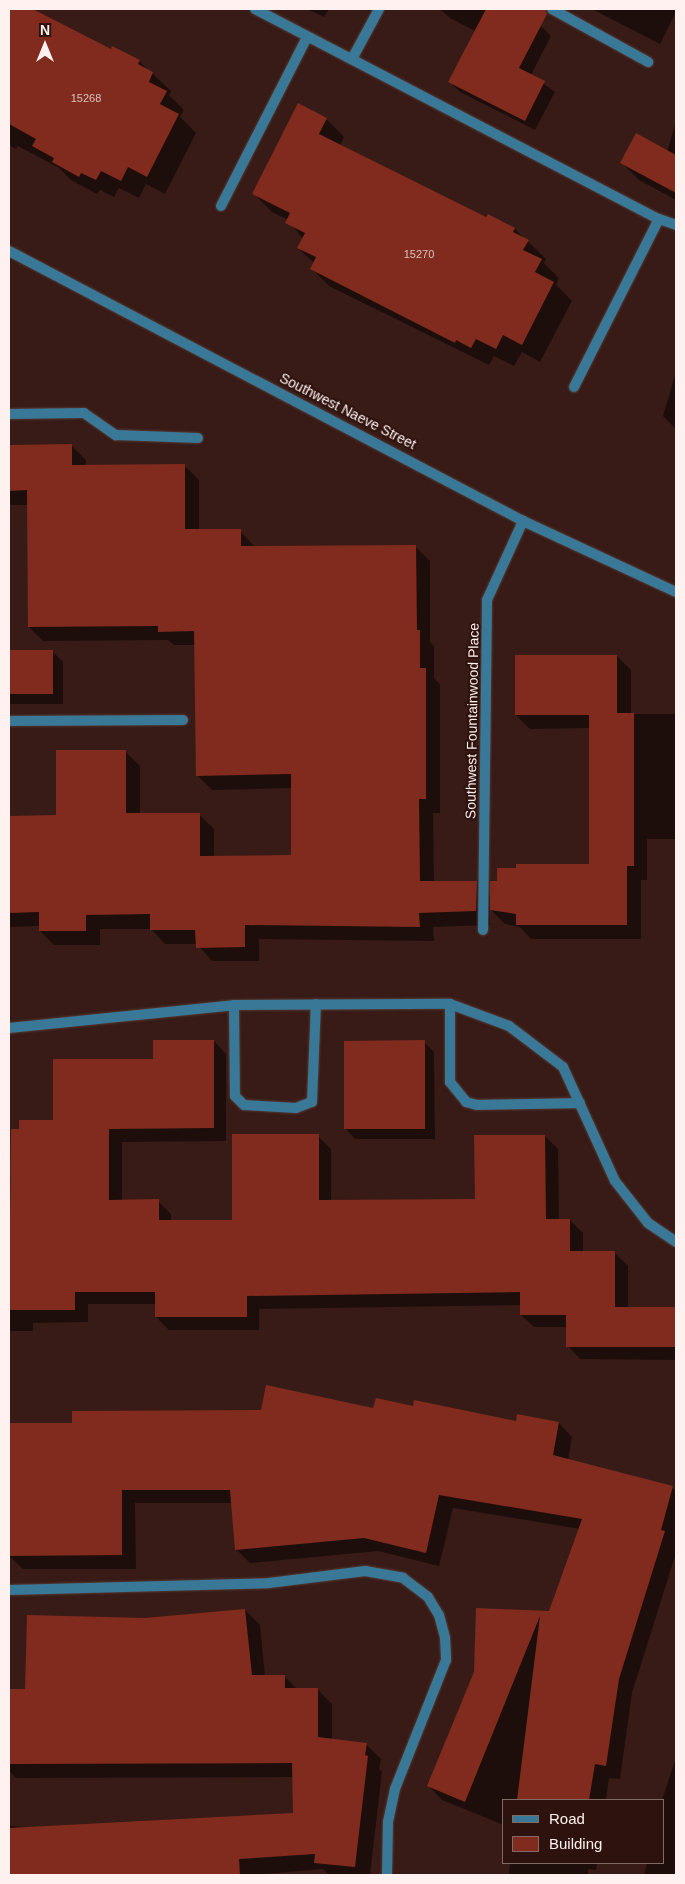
<!DOCTYPE html>
<style>
body{margin:0}
#map{position:relative;width:685px;height:1884px;overflow:hidden;background:#381b16;font-family:Arial,sans-serif}
div>[style]{position:absolute}
.shadow>*{inset:0;background:#0007}
.building>*{inset:0;background:#802b1d}
.roads{filter:drop-shadow(0 0 1px #543934) drop-shadow(0 0 1px #543934)}
.service>*{height:10px;margin:-5px;padding:0 5px;transform-origin:5px;border-radius:5px;background:#3a7897}
.minor>*{height:10px;margin:-5px;padding:0 5px;transform-origin:5px;border-radius:5px;background:#3a7897}
span{translate:-50% -50%;white-space:nowrap;text-align:center;line-height:1.15;-webkit-text-stroke:4px #2e120d;paint-order:stroke}
.number-label{font-size:11px;color:#dec0ba}
.number-label span{-webkit-text-stroke-width:0}
.street-label{font-size:14px;color:#fef1ef}
.frame{position:absolute;inset:0;border:10px solid #fef1ef;pointer-events:none}
.legend{position:absolute;left:502px;top:1799px;width:162px;height:65px;box-sizing:border-box;background:#2e120d;border:1px solid #816b67;margin:0;padding:6px 9px;list-style:none;font-size:15px;color:#fef1ef}
.legend li{display:flex;align-items:center;gap:10px;height:25px}
.legend b{width:25px;border:1px solid #816b67}
.north{position:absolute;left:20px;top:20px;width:50px;height:50px;-webkit-text-stroke:4px #2e120d;paint-order:stroke;rotate:0deg;font-size:14px;font-weight:700;line-height:20px;text-align:center;color:#fef1ef}
.north::after{content:'';display:block;margin:auto;width:18px;height:22px;background:#fef1ef;clip-path:polygon(50% 0,100% 100%,50% 72%,0 100%)}
</style>
<div id="map">
<div class="shadow">
<i style="clip-path:polygon(9px 9px,34px 9px,111px 51px,113px 48px,139px 61px,171px 91px,169px 95px,184px 110px,180px 117px,196px 133px,165px 194px,146px 184px,139px 198px,119px 188px,114px 197px,100px 190px,97px 194px,71px 180px,59px 168px,18px 146px,16px 149px,9px 145px)"></i>
<i style="clip-path:polygon(307px 9px,329px 9px,324px 17px)"></i>
<i style="clip-path:polygon(440px 9px,507px 9px,541px 26px,551px 36px,531px 75px,555px 92px,535px 130px,460px 92px,450px 82px,475px 31px,450px 18px)"></i>
<i style="clip-path:polygon(592px 9px,676px 9px,676px 12px,660px 44px)"></i>
<i style="clip-path:polygon(326px 119px,344px 137px,340px 146px,486px 219px,488px 216px,515px 229px,546px 259px,544px 263px,559px 278px,556px 285px,572px 301px,540px 362px,522px 352px,514px 366px,494px 356px,489px 365px,329px 286px,311px 268px,314px 263px,298px 248px,303px 239px,288px 220px,272px 212px,254px 194px)"></i>
<i style="clip-path:polygon(676px 122px,676px 200px,639px 180px,622px 163px,667px 152px)"></i>
<i style="clip-path:polygon(676px 372px,676px 429px,663px 416px)"></i>
<i style="clip-path:polygon(71px 445px,86px 460px,86px 466px,185px 466px,199px 480px,199px 531px,240px 531px,255px 547px,415px 546px,430px 561px,430px 642px,434px 646px,434px 678px,440px 684px,440px 813px,433px 813px,434px 883px,476px 883px,492px 898px,590px 865px,590px 728px,530px 729px,516px 715px,617px 656px,631px 670px,631px 714px,676px 714px,676px 839px,647px 839px,647px 880px,641px 880px,641px 939px,531px 939px,520px 927px,505px 924px,490px 909px,490px 925px,433px 927px,434px 941px,259px 939px,259px 961px,212px 961px,197px 944px,165px 944px,151px 929px,100px 929px,100px 945px,54px 945px,40px 931px,40px 926px,9px 927px,9px 817px,57px 817px,125px 751px,140px 766px,140px 814px,199px 814px,214px 829px,214px 857px,293px 856px,292px 788px,212px 790px,197px 775px,196px 645px,174px 645px,168px 640px,43px 641px,29px 627px,28px 505px,9px 505px,9px 447px)"></i>
<i style="clip-path:polygon(9px 652px,53px 652px,63px 662px,63px 704px,9px 704px)"></i>
<i style="clip-path:polygon(214px 1041px,226px 1054px,226px 1141px,122px 1142px,122px 1201px,158px 1201px,171px 1214px,171px 1222px,233px 1222px,318px 1136px,331px 1149px,331px 1201px,476px 1200px,545px 1136px,558px 1149px,559px 1220px,570px 1220px,583px 1233px,583px 1253px,615px 1253px,628px 1266px,628px 1308px,676px 1308px,676px 1360px,580px 1359px,568px 1346px,568px 1327px,534px 1327px,521px 1315px,521px 1305px,259px 1309px,259px 1330px,169px 1330px,156px 1317px,156px 1304px,88px 1304px,88px 1322px,33px 1323px,33px 1331px,9px 1331px,9px 1176px,13px 1176px,20px 1130px,54px 1121px,155px 1061px)"></i>
<i style="clip-path:polygon(424px 1042px,434px 1052px,435px 1139px,355px 1139px,345px 1128px)"></i>
<i style="clip-path:polygon(414px 1407px,517px 1422px,559px 1423px,572px 1437px,568px 1460px,672px 1487px,676px 1492px,676px 1553px,632px 1693px,620px 1779px,609px 1778px,606px 1800px,504px 1800px,504px 1825px,442px 1800px,429px 1786px,475px 1672px,477px 1609px,550px 1612px,580px 1529px,453px 1508px,439px 1566px,378px 1551px,250px 1563px,236px 1549px,232px 1503px,135px 1503px,136px 1569px,23px 1569px,9px 1556px,9px 1424px,73px 1424px)"></i>
<i style="clip-path:polygon(245px 1610px,260px 1625px,265px 1676px,284px 1676px,297px 1689px,317px 1689px,332px 1704px,332px 1740px,366px 1744px,381px 1759px,379px 1769px,382px 1772px,370px 1875px,329px 1875px,323px 1869px,254px 1875px,9px 1875px,9px 1826px,37px 1828px,294px 1815px,293px 1777px,16px 1778px,9px 1771px,9px 1690px,27px 1690px,145px 1619px)"></i>
<i style="clip-path:polygon(676px 1758px,676px 1875px,644px 1875px,647px 1863px,664px 1863px,662px 1800px)"></i>
<i style="clip-path:polygon(510px 1863px,597px 1863px,596px 1870px,588px 1869px,588px 1875px,509px 1875px)"></i>
</div>
<div class="building">
<i style="clip-path:polygon(9px 9px,33px 9px,111px 49px,112px 46px,140px 60px,138px 64px,153px 72px,149px 82px,167px 91px,160px 104px,179px 114px,147px 177px,128px 167px,121px 181px,101px 171px,96px 180px,81px 173px,79px 177px,52px 162px,54px 158px,32px 146px,36px 139px,9px 124px)"></i>
<i style="clip-path:polygon(486px 9px,545px 9px,547px 14px,519px 68px,545px 81px,525px 121px,448px 82px)"></i>
<i style="clip-path:polygon(298px 103px,327px 118px,319px 134px,486px 217px,488px 214px,515px 228px,513px 232px,529px 240px,523px 250px,542px 259px,535px 272px,554px 282px,522px 345px,503px 335px,496px 349px,476px 339px,471px 348px,456px 340px,455px 343px,310px 269px,316px 257px,297px 248px,305px 233px,285px 223px,290px 213px,252px 194px)"></i>
<i style="clip-path:polygon(636px 133px,676px 155px,676px 193px,620px 163px)"></i>
<i style="clip-path:polygon(72px 444px,72px 465px,185px 464px,185px 529px,241px 529px,241px 546px,416px 545px,417px 630px,420px 630px,420px 668px,426px 668px,426px 799px,419px 799px,420px 881px,477px 881px,476px 911px,419px 913px,420px 927px,245px 925px,245px 947px,196px 948px,195px 930px,150px 930px,150px 914px,86px 915px,86px 931px,39px 931px,39px 912px,9px 913px,9px 816px,56px 815px,56px 750px,126px 750px,126px 813px,200px 813px,200px 856px,291px 855px,291px 774px,196px 776px,194px 631px,158px 632px,158px 626px,28px 627px,27px 490px,9px 491px,9px 445px)"></i>
<i style="clip-path:polygon(9px 650px,53px 650px,53px 694px,9px 694px)"></i>
<i style="clip-path:polygon(515px 655px,617px 655px,617px 713px,634px 713px,634px 866px,627px 866px,627px 925px,516px 925px,516px 914px,490px 910px,490px 881px,497px 881px,497px 868px,516px 868px,516px 864px,589px 864px,589px 715px,515px 715px)"></i>
<i style="clip-path:polygon(153px 1040px,214px 1040px,214px 1128px,109px 1129px,109px 1200px,159px 1199px,159px 1220px,232px 1220px,232px 1134px,319px 1134px,319px 1200px,475px 1199px,474px 1135px,545px 1135px,546px 1219px,570px 1219px,570px 1251px,615px 1251px,615px 1307px,676px 1307px,676px 1347px,566px 1347px,566px 1315px,520px 1315px,520px 1292px,247px 1296px,247px 1317px,155px 1317px,155px 1292px,75px 1292px,75px 1310px,9px 1310px,11px 1129px,19px 1129px,19px 1120px,53px 1120px,53px 1059px,153px 1059px)"></i>
<i style="clip-path:polygon(425px 1040px,425px 1129px,344px 1129px,344px 1041px)"></i>
<i style="clip-path:polygon(266px 1385px,373px 1408px,376px 1398px,413px 1406px,414px 1400px,516px 1421px,517px 1414px,559px 1422px,553px 1455px,673px 1486px,661px 1530px,665px 1531px,619px 1679px,606px 1766px,595px 1764px,589px 1800px,517px 1800px,540px 1616px,465px 1802px,427px 1786px,474px 1672px,476px 1608px,549px 1611px,582px 1519px,439px 1495px,426px 1553px,364px 1538px,235px 1550px,230px 1490px,122px 1490px,122px 1555px,9px 1556px,9px 1423px,72px 1423px,72px 1411px,261px 1410px)"></i>
<i style="clip-path:polygon(245px 1609px,252px 1675px,285px 1675px,285px 1688px,318px 1688px,318px 1737px,367px 1743px,365px 1755px,368px 1756px,355px 1867px,314px 1863px,315px 1854px,239px 1859px,240px 1875px,9px 1875px,9px 1828px,293px 1813px,292px 1763px,9px 1764px,9px 1689px,25px 1689px,27px 1615px,145px 1618px)"></i>
</div>
<div class="roads">
<div class="service">
<i style="left:255px;top:9px;width:455px;rotate:27.5deg"></i>
<i style="left:659px;top:219px;width:18px;rotate:19deg"></i>
<i style="left:552px;top:9px;width:110px;rotate:28.9deg"></i>
<i style="left:352px;top:59px;width:57px;rotate:-61.6deg"></i>
<i style="left:221px;top:206px;width:190px;rotate:-63deg"></i>
<i style="left:574px;top:387px;width:188px;rotate:-63.2deg"></i>
<i style="left:9px;top:414px;width:75px;rotate:-0.8deg"></i>
<i style="left:84px;top:413px;width:39px;rotate:35deg"></i>
<i style="left:116px;top:435px;width:82px;rotate:2.1deg"></i>
<i style="left:9px;top:721px;width:174px;rotate:-0.3deg"></i>
<i style="left:450px;top:1004px;width:78px;rotate:90deg"></i>
<i style="left:450px;top:1082px;width:26px;rotate:51deg"></i>
<i style="left:466px;top:1102px;width:11px;rotate:15deg"></i>
<i style="left:477px;top:1105px;width:103px;rotate:-1.1deg"></i>
<i style="left:234px;top:1005px;width:91px;rotate:89.4deg"></i>
<i style="left:235px;top:1096px;width:13px;rotate:45deg"></i>
<i style="left:244px;top:1105px;width:52px;rotate:3.3deg"></i>
<i style="left:296px;top:1108px;width:17px;rotate:-21deg"></i>
<i style="left:312px;top:1102px;width:98px;rotate:-87.7deg"></i>
<i style="left:9px;top:1590px;width:260px;rotate:-1.5deg"></i>
<i style="left:269px;top:1583px;width:97px;rotate:-7.1deg"></i>
<i style="left:365px;top:1571px;width:39px;rotate:10deg"></i>
<i style="left:403px;top:1578px;width:31px;rotate:37deg"></i>
<i style="left:428px;top:1597px;width:21px;rotate:59deg"></i>
<i style="left:439px;top:1615px;width:24px;rotate:75deg"></i>
<i style="left:445px;top:1638px;width:22px;rotate:87deg"></i>
<i style="left:446px;top:1660px;width:139px;rotate:111.6deg"></i>
<i style="left:395px;top:1789px;width:34px;rotate:102deg"></i>
<i style="left:388px;top:1822px;width:53px;rotate:91.1deg"></i>
</div>
<div class="minor">
<i style="left:9px;top:251px;width:581px;rotate:27.71deg"></i>
<i style="left:523px;top:521px;width:169px;rotate:24.9deg"></i>
<i style="left:483px;top:930px;width:330px;rotate:-89.3deg"></i>
<i style="left:487px;top:600px;width:87px;rotate:-65.5deg"></i>
<i style="left:9px;top:1028px;width:226px;rotate:-5.8deg"></i>
<i style="left:234px;top:1005px;width:216px;rotate:-0.3deg"></i>
<i style="left:450px;top:1004px;width:63px;rotate:20.4deg"></i>
<i style="left:509px;top:1026px;width:68px;rotate:37.2deg"></i>
<i style="left:563px;top:1067px;width:125px;rotate:65.5deg"></i>
<i style="left:615px;top:1181px;width:53px;rotate:51.8deg"></i>
<i style="left:648px;top:1223px;width:34px;rotate:34deg"></i>
</div>
</div>
<div class="number-label">
<span style="left:86px;top:98px">15268</span>
<span style="left:419px;top:254px">15270</span>
</div>
<div class="street-label">
<span style="left:348px;top:411px;rotate:27deg">Southwest Naeve Street</span>
<span style="left:472px;top:721px;rotate:-89deg">Southwest Fountainwood Place</span>
</div>
<div class="frame"></div>
<ul class="legend">
<li><b style="height:6px;background:#3a7897"></b>Road</li>
<li><b style="height:14px;background:#802b1d"></b>Building</li>
</ul>
<div class="north">N</div>
</div>
